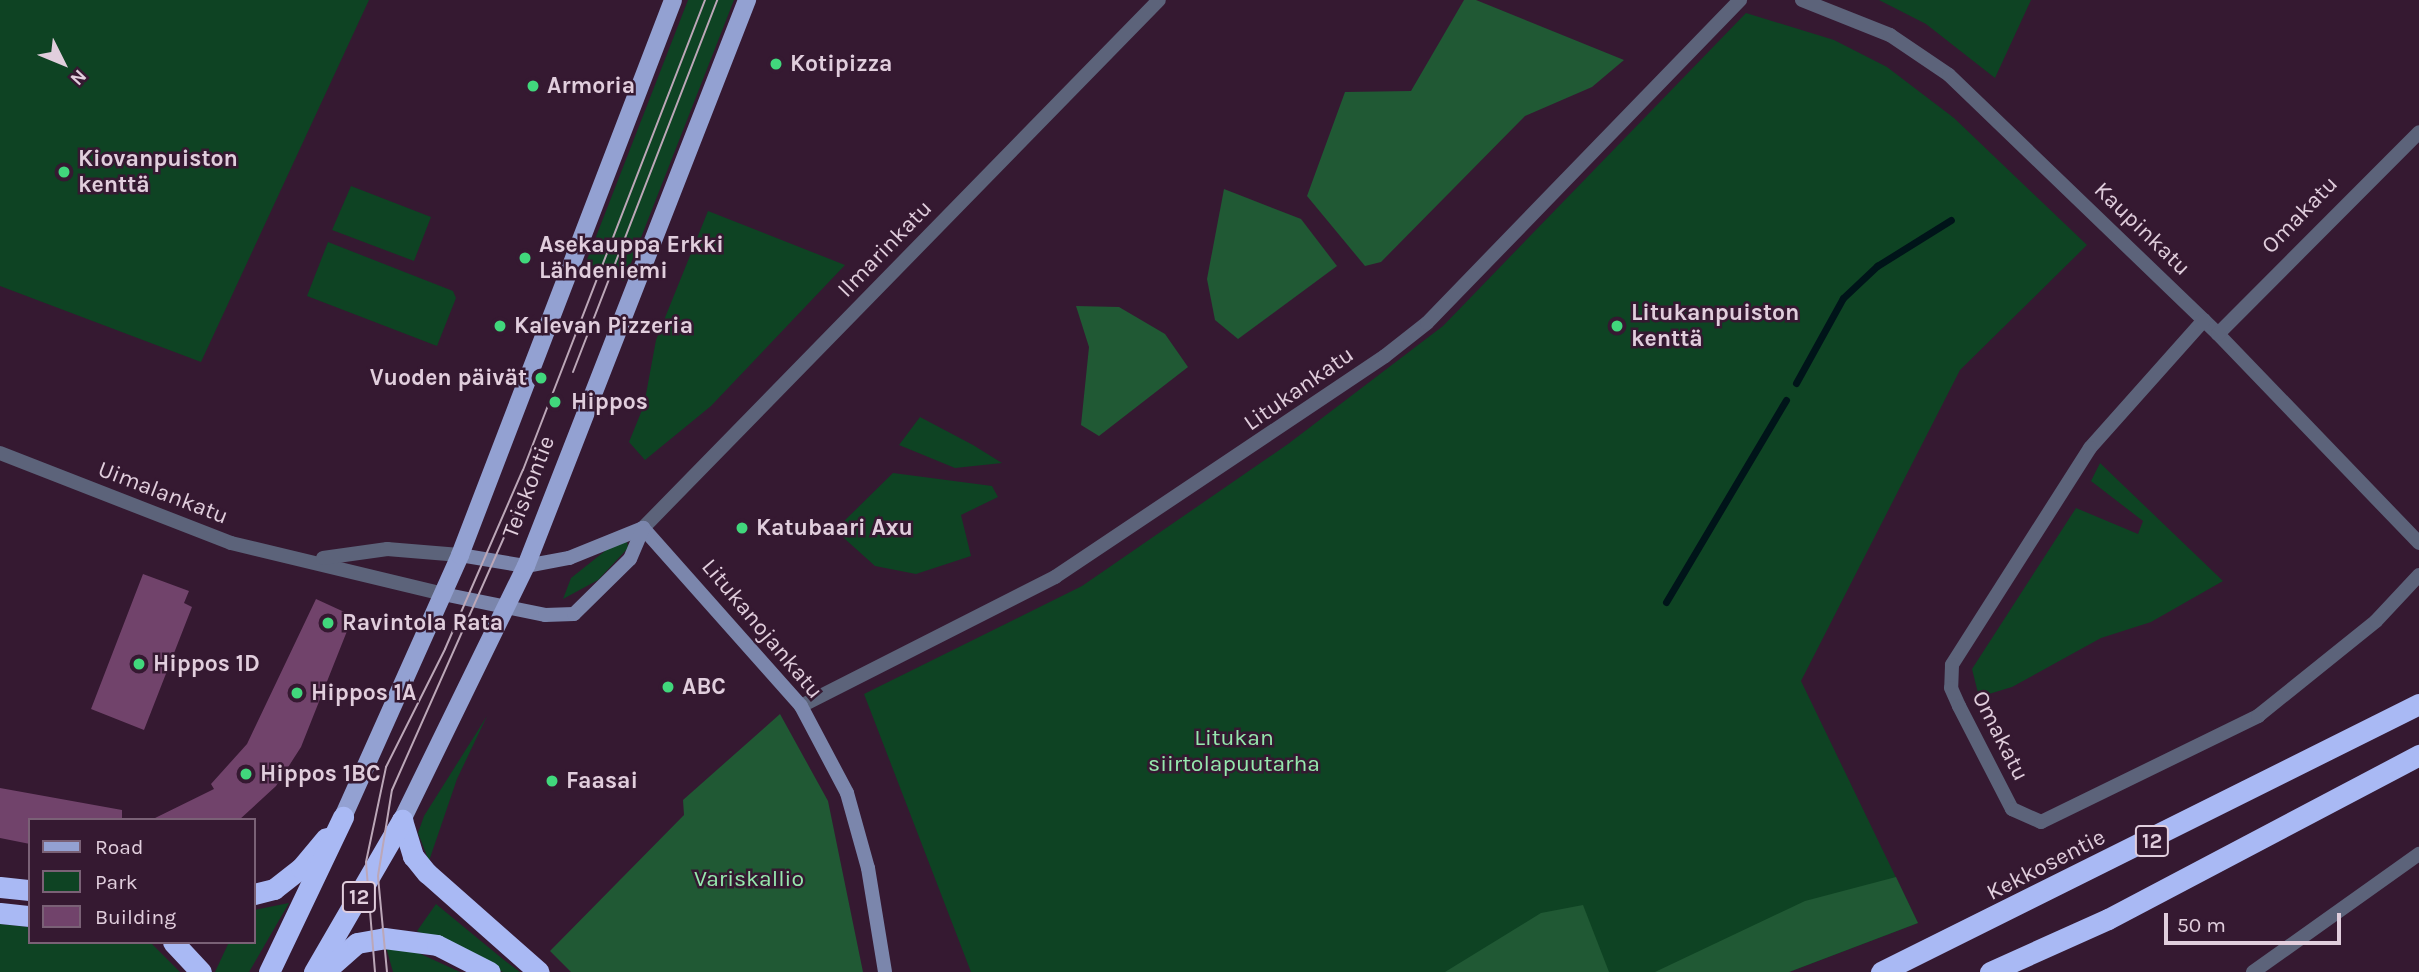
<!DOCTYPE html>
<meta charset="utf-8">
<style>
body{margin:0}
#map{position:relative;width:2419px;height:972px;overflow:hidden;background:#351931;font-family:Karla,sans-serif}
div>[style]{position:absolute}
.green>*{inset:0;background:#0e4323}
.forest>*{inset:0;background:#205934}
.stream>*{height:7px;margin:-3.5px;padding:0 3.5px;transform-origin:3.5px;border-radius:3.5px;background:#001419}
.building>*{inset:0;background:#71436b}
.street>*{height:14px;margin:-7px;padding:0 7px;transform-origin:7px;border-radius:7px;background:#5c637a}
.secondary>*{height:14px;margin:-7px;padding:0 7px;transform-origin:7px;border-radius:7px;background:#7b86ac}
.primary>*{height:18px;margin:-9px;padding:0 9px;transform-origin:9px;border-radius:9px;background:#93a1d2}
.highway>*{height:21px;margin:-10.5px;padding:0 10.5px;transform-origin:10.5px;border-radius:10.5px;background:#a9b9f4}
.tram>*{height:2px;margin:-1px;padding:0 1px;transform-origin:1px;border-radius:1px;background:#bca7b8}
.dots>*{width:19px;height:19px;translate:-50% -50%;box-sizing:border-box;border:4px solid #351931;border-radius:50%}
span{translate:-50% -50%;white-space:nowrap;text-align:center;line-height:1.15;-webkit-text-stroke:5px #351931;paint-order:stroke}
.shield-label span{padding:2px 5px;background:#351931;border:2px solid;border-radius:5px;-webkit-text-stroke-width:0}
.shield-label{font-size:21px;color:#e1cedd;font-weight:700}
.poi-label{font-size:23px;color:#e1cedd;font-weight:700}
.left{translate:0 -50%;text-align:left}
.right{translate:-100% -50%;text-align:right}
.street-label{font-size:23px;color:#e1cedd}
.park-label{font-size:23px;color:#96e9ae}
.legend{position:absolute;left:28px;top:818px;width:228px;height:126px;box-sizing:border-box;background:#351931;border:2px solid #7a6176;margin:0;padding:9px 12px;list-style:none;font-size:21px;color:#e1cedd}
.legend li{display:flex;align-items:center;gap:14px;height:35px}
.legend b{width:35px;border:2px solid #7a6176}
.north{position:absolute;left:28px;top:28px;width:70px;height:70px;-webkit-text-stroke:5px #351931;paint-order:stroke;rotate:133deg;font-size:19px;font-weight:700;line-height:28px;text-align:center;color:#e1cedd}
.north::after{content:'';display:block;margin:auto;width:24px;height:32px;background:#e1cedd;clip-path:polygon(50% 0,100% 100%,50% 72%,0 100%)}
.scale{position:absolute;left:2164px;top:913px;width:177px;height:32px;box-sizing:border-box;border:4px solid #e1cedd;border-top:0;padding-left:9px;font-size:21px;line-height:24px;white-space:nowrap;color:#e1cedd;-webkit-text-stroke:5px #351931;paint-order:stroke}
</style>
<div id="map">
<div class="green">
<i style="clip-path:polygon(0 0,369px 0,201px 362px,0 286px)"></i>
<i style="clip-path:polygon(688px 0,734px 0,624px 281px,585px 265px)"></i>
<i style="clip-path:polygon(1879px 0,2031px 0,1995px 78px,1926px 24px)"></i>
<i style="clip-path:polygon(1746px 13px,1834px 40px,1887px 67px,1954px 118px,2087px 245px,1960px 370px,1801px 681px,1918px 923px,1789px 972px,971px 972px,864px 694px,1082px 586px,1288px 444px,1443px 326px)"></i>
<i style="clip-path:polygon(351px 186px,431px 217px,414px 261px,332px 230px)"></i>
<i style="clip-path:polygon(708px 211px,845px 265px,711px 406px,645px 460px,629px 442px,644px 405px,656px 340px)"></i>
<i style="clip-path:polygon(328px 242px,453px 291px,456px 298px,437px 346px,307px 296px)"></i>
<i style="clip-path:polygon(920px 417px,973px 445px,1002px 463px,955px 468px,899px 445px)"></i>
<i style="clip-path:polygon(2100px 463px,2223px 581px,2151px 622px,2101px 638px,2012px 687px,1979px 697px,1972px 669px,2076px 508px,2138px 534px,2143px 521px,2091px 481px)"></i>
<i style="clip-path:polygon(893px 473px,992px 486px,998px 497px,961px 515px,971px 556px,916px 574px,875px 566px,835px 530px)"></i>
<i style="clip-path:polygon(627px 541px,628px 548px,598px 580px,563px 599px,571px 578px,615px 543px)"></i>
<i style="clip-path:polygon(487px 716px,457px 779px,429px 861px,418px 833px,424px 816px)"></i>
<i style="clip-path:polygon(289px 903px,249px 972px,215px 972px,229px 942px,254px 942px,254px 910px)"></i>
<i style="clip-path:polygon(436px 904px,504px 960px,520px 972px,503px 972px,417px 931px)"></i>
<i style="clip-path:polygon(0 924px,30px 927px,30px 942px,150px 942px,180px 972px,0 972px)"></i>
<i style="clip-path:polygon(386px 947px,412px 950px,460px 972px,393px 972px)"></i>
</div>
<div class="forest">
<i style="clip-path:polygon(1464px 0,1476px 0,1624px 60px,1592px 87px,1525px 116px,1381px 262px,1365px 266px,1307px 196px,1345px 92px,1411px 91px)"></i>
<i style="clip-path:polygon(1224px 189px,1301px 219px,1337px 266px,1238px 339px,1215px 320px,1207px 279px)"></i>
<i style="clip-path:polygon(1076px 306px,1119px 307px,1165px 334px,1188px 367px,1099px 436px,1081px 425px,1089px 347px)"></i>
<i style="clip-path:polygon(780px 714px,828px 801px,863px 972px,571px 972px,550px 951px,684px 815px,683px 800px)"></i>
<i style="clip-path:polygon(1896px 877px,1918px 923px,1789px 972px,1655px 972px,1805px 901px)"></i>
<i style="clip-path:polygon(1583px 905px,1609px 972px,1445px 972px,1541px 913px)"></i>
</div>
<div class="stream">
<i style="left:1796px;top:383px;width:97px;rotate:-61.1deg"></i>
<i style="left:1843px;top:298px;width:47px;rotate:-43.3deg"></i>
<i style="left:1877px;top:266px;width:87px;rotate:-31.9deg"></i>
<i style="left:1666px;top:602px;width:235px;rotate:-59.3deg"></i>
</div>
<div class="building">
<i style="clip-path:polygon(143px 574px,189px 591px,184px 603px,192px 607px,144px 730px,91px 709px)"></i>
<i style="clip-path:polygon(316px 599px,353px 616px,301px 747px,276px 786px,239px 820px,151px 820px,214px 789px,211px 784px,247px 744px)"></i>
<i style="clip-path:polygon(0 788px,122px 810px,122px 820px,30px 820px,30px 844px,0 838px)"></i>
</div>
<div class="street">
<i style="left:1802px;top:0;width:95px;rotate:21.7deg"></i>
<i style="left:1890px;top:35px;width:71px;rotate:34.1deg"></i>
<i style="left:1949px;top:75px;width:373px;rotate:43.9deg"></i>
<i style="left:2218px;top:334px;width:290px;rotate:46.1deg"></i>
<i style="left:2204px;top:320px;width:171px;rotate:131.7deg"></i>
<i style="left:2090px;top:448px;width:257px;rotate:122.5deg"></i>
<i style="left:1952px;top:665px;width:23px;rotate:92deg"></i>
<i style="left:1951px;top:688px;width:20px;rotate:66deg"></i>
<i style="left:1959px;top:706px;width:116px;rotate:62.8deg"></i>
<i style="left:2012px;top:809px;width:32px;rotate:24deg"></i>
<i style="left:2041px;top:822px;width:242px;rotate:-26deg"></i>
<i style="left:2258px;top:716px;width:151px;rotate:-38.8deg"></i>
<i style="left:2376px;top:621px;width:63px;rotate:-46.9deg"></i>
<i style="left:2218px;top:334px;width:285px;rotate:-45.1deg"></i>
<i style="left:0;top:453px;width:248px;rotate:21.3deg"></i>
<i style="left:231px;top:543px;width:218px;rotate:13.5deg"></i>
<i style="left:643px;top:528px;width:738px;rotate:-45.66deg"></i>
<i style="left:323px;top:558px;width:65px;rotate:-8deg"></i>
<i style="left:387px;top:549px;width:73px;rotate:4.7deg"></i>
<i style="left:801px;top:706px;width:285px;rotate:-26.9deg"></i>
<i style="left:1055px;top:577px;width:397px;rotate:-33.8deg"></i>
<i style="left:1385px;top:356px;width:53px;rotate:-38.2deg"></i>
<i style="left:1427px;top:323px;width:450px;rotate:-45.9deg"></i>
<i style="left:2253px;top:972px;width:204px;rotate:-35.4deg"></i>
</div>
<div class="secondary">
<i style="left:643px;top:528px;width:238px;rotate:48.4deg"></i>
<i style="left:801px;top:706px;width:98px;rotate:62.1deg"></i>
<i style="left:847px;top:793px;width:78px;rotate:74.4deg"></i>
<i style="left:868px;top:868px;width:105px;rotate:80.7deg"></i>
<i style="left:460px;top:555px;width:67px;rotate:9.5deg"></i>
<i style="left:526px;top:566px;width:44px;rotate:-10.5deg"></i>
<i style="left:569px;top:558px;width:80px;rotate:-22.1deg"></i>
<i style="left:443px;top:594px;width:104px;rotate:11.6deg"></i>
<i style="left:545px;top:615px;width:29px;rotate:-2deg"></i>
<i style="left:574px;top:614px;width:78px;rotate:-44.5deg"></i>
<i style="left:630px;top:559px;width:34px;rotate:-67deg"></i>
</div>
<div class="primary">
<i style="left:343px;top:817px;width:287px;rotate:-65.9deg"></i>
<i style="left:460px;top:555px;width:594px;rotate:-69deg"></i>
<i style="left:402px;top:820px;width:283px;rotate:-64deg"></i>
<i style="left:526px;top:566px;width:608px;rotate:-68.67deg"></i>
</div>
<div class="highway">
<i style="left:402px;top:820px;width:38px;rotate:73deg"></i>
<i style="left:413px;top:856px;width:22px;rotate:51deg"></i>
<i style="left:427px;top:873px;width:149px;rotate:41.5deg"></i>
<i style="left:0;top:887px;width:30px;rotate:6deg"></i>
<i style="left:254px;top:894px;width:21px;rotate:-14deg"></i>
<i style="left:274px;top:889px;width:34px;rotate:-38deg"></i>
<i style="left:301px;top:868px;width:39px;rotate:-50deg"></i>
<i style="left:0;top:913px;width:30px;rotate:6deg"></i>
<i style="left:173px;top:942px;width:41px;rotate:47deg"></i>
<i style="left:269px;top:972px;width:172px;rotate:-64.5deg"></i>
<i style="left:314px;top:972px;width:176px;rotate:-59.9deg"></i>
<i style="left:324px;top:972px;width:44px;rotate:-41.3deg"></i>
<i style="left:357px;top:943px;width:27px;rotate:-10deg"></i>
<i style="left:384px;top:938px;width:53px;rotate:7.5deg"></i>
<i style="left:437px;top:945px;width:59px;rotate:27deg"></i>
<i style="left:1881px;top:972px;width:601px;rotate:-26.48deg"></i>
<i style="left:1990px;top:972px;width:129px;rotate:-24.2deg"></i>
<i style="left:2108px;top:919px;width:352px;rotate:-27.8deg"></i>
</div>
<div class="tram">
<i style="left:573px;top:372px;width:399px;rotate:-68.8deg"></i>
<i style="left:375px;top:972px;width:110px;rotate:-94.7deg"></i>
<i style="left:366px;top:862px;width:97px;rotate:-78.1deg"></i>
<i style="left:386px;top:767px;width:132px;rotate:-63.4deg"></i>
<i style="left:445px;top:649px;width:195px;rotate:-66.5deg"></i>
<i style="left:523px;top:470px;width:504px;rotate:-68.83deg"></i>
<i style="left:387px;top:972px;width:96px;rotate:-95.4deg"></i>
<i style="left:378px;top:876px;width:87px;rotate:-80.8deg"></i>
<i style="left:392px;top:790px;width:361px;rotate:-66.1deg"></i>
</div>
<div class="dots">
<i style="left:776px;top:64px;background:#41d77c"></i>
<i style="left:533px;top:86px;background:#41d77c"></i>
<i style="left:64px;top:172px;background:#41d77c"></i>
<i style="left:525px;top:258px;background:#41d77c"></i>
<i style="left:500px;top:326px;background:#41d77c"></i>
<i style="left:1617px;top:326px;background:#41d77c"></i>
<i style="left:541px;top:378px;background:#41d77c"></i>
<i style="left:555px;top:402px;background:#41d77c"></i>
<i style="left:742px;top:528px;background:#41d77c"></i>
<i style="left:328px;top:623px;background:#41d77c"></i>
<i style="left:139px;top:664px;background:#41d77c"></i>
<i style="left:668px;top:687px;background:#41d77c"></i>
<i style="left:297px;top:693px;background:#41d77c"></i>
<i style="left:246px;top:774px;background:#41d77c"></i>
<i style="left:552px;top:781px;background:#41d77c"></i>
</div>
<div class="shield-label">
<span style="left:2152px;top:841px">12</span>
<span style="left:359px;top:897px">12</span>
</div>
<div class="poi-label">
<span class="left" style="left:790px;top:64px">Kotipizza</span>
<span class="left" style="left:547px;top:86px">Armoria</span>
<span class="left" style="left:78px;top:172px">Kiovanpuiston<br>kenttä</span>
<span class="left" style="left:539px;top:258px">Asekauppa Erkki<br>Lähdeniemi</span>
<span class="left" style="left:1631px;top:326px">Litukanpuiston<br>kenttä</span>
<span class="left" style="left:514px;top:326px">Kalevan Pizzeria</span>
<span class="right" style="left:527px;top:378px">Vuoden päivät</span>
<span class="left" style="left:571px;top:402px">Hippos</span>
<span class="left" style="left:756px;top:528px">Katubaari Axu</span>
<span class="left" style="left:342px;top:623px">Ravintola Rata</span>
<span class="left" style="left:153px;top:664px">Hippos 1D</span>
<span class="left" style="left:682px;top:687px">ABC</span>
<span class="left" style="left:311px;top:693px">Hippos 1A</span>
<span class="left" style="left:260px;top:774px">Hippos 1BC</span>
<span class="left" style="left:566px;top:781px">Faasai</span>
</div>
<div class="street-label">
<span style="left:2300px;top:215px;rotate:-46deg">Omakatu</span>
<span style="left:2142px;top:229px;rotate:44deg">Kaupinkatu</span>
<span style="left:885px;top:249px;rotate:-46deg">Ilmarinkatu</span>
<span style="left:1299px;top:389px;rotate:-35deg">Litukankatu</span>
<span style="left:529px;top:487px;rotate:-69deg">Teiskontie</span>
<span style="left:163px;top:493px;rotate:21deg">Uimalankatu</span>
<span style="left:762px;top:629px;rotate:50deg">Litukanojankatu</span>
<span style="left:2000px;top:736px;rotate:63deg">Omakatu</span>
<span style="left:2046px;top:865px;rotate:-27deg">Kekkosentie</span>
</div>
<div class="park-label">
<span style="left:1234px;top:751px">Litukan<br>siirtolapuutarha</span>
<span style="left:749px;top:879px">Variskallio</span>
</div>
<ul class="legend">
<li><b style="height:9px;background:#93a1d2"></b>Road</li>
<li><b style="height:19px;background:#0e4323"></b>Park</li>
<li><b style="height:19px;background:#71436b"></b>Building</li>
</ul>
<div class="north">N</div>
<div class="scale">50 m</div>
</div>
